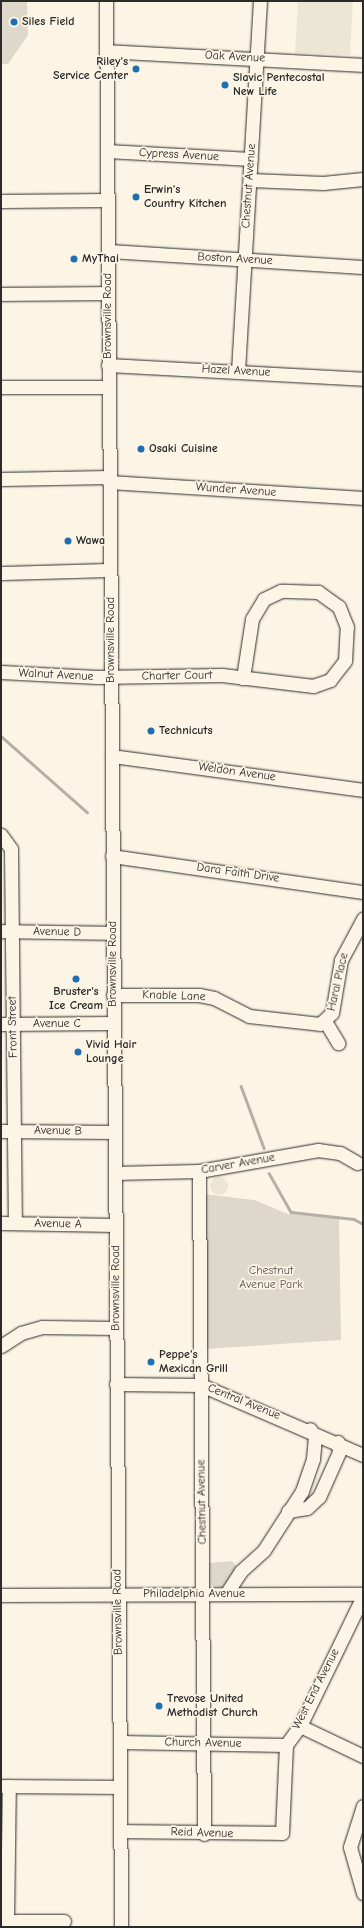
<!DOCTYPE html>
<style>
body{margin:0}
#map{position:relative;width:364px;height:1928px;overflow:hidden;background:#fcf5e5;font-family:"Comic Neue",sans-serif}
div>[style]{position:absolute}
.built>*{inset:0;background:#ece6d7}
.round{border-radius:50%}
.green>*{inset:0;background:#ded8ca}
.stream>*{height:2.5px;margin:-1.25px;padding:0 1.25px;transform-origin:1.25px;border-radius:1.25px;background:#b4b0a5}
.roads{filter:drop-shadow(0 0 1px #2b2b2b) drop-shadow(0 0 1px #2b2b2b)}
.minor>*{height:13px;margin:-6.5px;padding:0 6.5px;transform-origin:6.5px;border-radius:6.5px;background:#fcf5e5}
.dots>*{width:11px;height:11px;translate:-50% -50%;box-sizing:border-box;border:2px solid #fcf5e5;border-radius:50%}
span{translate:-50% -50%;white-space:nowrap;text-align:center;line-height:1.15;-webkit-text-stroke:3.5px #fcf5e5;paint-order:stroke}
.poi-label{font-size:12px;color:#2b2b2b;font-weight:700}
.left{translate:0 -50%;text-align:left}
.right{translate:-100% -50%;text-align:right}
.street-label{font-size:12px;color:#2b2b2b}
.park-label{font-size:12px;color:#585653}
.frame{position:absolute;inset:0;border:2px solid #2b2b2b;pointer-events:none}
</style>
<div id="map">
<div class="built">
<i style="clip-path:polygon(298px 1px,353px 1px,350px 55px,295px 53px)"></i>
<i class="round" style="left:210px;top:1177px;width:18px;height:18px"></i>
</div>
<div class="green">
<i style="clip-path:polygon(1px 1px,27px 1px,28px 35px,8px 64px,1px 64px)"></i>
<i style="clip-path:polygon(204px 1194px,254px 1200px,288px 1214px,339px 1218px,341px 1340px,205px 1349px)"></i>
<i style="clip-path:polygon(232px 1561px,239px 1569px,224px 1588px,209px 1585px,208px 1563px)"></i>
</div>
<div class="stream">
<i style="left:1px;top:736px;width:115px;rotate:41.5deg"></i>
<i style="left:241px;top:1086px;width:66px;rotate:69.6deg"></i>
<i style="left:269px;top:1173px;width:45px;rotate:60.6deg"></i>
<i style="left:291px;top:1212px;width:63px;rotate:6.3deg"></i>
<i style="left:354px;top:1219px;width:10px;rotate:29deg"></i>
</div>
<div class="roads">
<div class="minor">
<i style="left:106px;top:1px;width:1926px;rotate:89.55deg"></i>
<i style="left:106px;top:51px;width:257px;rotate:3.1deg"></i>
<i style="left:107px;top:151px;width:144px;rotate:3.2deg"></i>
<i style="left:250px;top:180px;width:73px;rotate:2.4deg"></i>
<i style="left:323px;top:183px;width:40px;rotate:-5.7deg"></i>
<i style="left:1px;top:201px;width:106px;rotate:-0.5deg"></i>
<i style="left:108px;top:251px;width:256px;rotate:3.6deg"></i>
<i style="left:1px;top:294px;width:107px;rotate:-0.5deg"></i>
<i style="left:108px;top:365px;width:255px;rotate:3.1deg"></i>
<i style="left:238px;top:371px;width:371px;rotate:-86.6deg"></i>
<i style="left:1px;top:387px;width:108px"></i>
<i style="left:1px;top:479px;width:108px;rotate:-1.1deg"></i>
<i style="left:109px;top:482px;width:255px;rotate:3.6deg"></i>
<i style="left:1px;top:573px;width:109px;rotate:-1.6deg"></i>
<i style="left:1px;top:672px;width:96px;rotate:3deg"></i>
<i style="left:97px;top:677px;width:125px;rotate:-0.9deg"></i>
<i style="left:222px;top:675px;width:92px;rotate:6.9deg"></i>
<i style="left:313px;top:686px;width:18px;rotate:-19deg"></i>
<i style="left:330px;top:680px;width:24px;rotate:-52deg"></i>
<i style="left:345px;top:661px;width:34px;rotate:-87deg"></i>
<i style="left:347px;top:627px;width:22px;rotate:-112deg"></i>
<i style="left:339px;top:607px;width:26px;rotate:-144deg"></i>
<i style="left:318px;top:592px;width:37px;rotate:-178deg"></i>
<i style="left:281px;top:591px;width:19px;rotate:155deg"></i>
<i style="left:264px;top:599px;width:23px;rotate:121deg"></i>
<i style="left:252px;top:619px;width:60px;rotate:98.7deg"></i>
<i style="left:112px;top:756px;width:253px;rotate:7.7deg"></i>
<i style="left:1px;top:835px;width:17px;rotate:54deg"></i>
<i style="left:11px;top:849px;width:374px;rotate:89.4deg"></i>
<i style="left:112px;top:856px;width:254px;rotate:8.2deg"></i>
<i style="left:1px;top:931px;width:112px;rotate:1deg"></i>
<i style="left:113px;top:995px;width:86px"></i>
<i style="left:199px;top:995px;width:15px;rotate:11deg"></i>
<i style="left:214px;top:998px;width:39px;rotate:27deg"></i>
<i style="left:249px;top:1016px;width:71px;rotate:6.4deg"></i>
<i style="left:320px;top:1024px;width:16px;rotate:-43deg"></i>
<i style="left:332px;top:1013px;width:54px;rotate:-80.4deg"></i>
<i style="left:341px;top:960px;width:47px;rotate:-61.8deg"></i>
<i style="left:325px;top:1021px;width:26px;rotate:59deg"></i>
<i style="left:1px;top:1024px;width:113px;rotate:-0.5deg"></i>
<i style="left:1px;top:1131px;width:113px;rotate:0.5deg"></i>
<i style="left:199px;top:1171px;width:663px;rotate:89.57deg"></i>
<i style="left:115px;top:1173px;width:84px;rotate:-1.4deg"></i>
<i style="left:199px;top:1171px;width:121px;rotate:-10deg"></i>
<i style="left:318px;top:1150px;width:22px;rotate:8deg"></i>
<i style="left:340px;top:1153px;width:20px;rotate:30deg"></i>
<i style="left:1px;top:1223px;width:114px;rotate:1deg"></i>
<i style="left:1px;top:1346px;width:24px;rotate:-33deg"></i>
<i style="left:21px;top:1333px;width:22px;rotate:-16deg"></i>
<i style="left:42px;top:1327px;width:74px;rotate:0.8deg"></i>
<i style="left:116px;top:1384px;width:85px;rotate:0.7deg"></i>
<i style="left:201px;top:1385px;width:176px;rotate:23.4deg"></i>
<i style="left:288px;top:1511px;width:19px;rotate:-9deg"></i>
<i style="left:307px;top:1508px;width:16px;rotate:-43deg"></i>
<i style="left:319px;top:1497px;width:49px;rotate:-66deg"></i>
<i style="left:339px;top:1452px;width:10px;rotate:-96deg"></i>
<i style="left:226px;top:1594px;width:27px;rotate:-57deg"></i>
<i style="left:241px;top:1571px;width:31px;rotate:-42deg"></i>
<i style="left:264px;top:1550px;width:70px;rotate:-57.2deg"></i>
<i style="left:302px;top:1491px;width:34px;rotate:-71deg"></i>
<i style="left:313px;top:1459px;width:22px;rotate:-85deg"></i>
<i style="left:315px;top:1437px;width:9px;rotate:-122deg"></i>
<i style="left:1px;top:1595px;width:362px;rotate:-0.2deg"></i>
<i style="left:300px;top:1726px;width:70px;rotate:25.5deg"></i>
<i style="left:120px;top:1742px;width:166px;rotate:1deg"></i>
<i style="left:1px;top:1786px;width:119px;rotate:0.5deg"></i>
<i style="left:363px;top:1806px;width:43px;rotate:107.6deg"></i>
<i style="left:350px;top:1847px;width:48px;rotate:74.2deg"></i>
<i style="left:122px;top:1831px;width:160px;rotate:0.7deg"></i>
<i style="left:282px;top:1833px;width:88px;rotate:-87.4deg"></i>
<i style="left:286px;top:1745px;width:24px;rotate:-54deg"></i>
<i style="left:300px;top:1726px;width:144px;rotate:-64.1deg"></i>
<i style="left:1px;top:1921px;width:63px"></i>
<i style="left:7px;top:1921px;width:135px;rotate:-89.2deg"></i>
</div>
</div>
<div class="dots">
<i style="left:14px;top:22px;background:#1f6fb2"></i>
<i style="left:136px;top:69px;background:#1f6fb2"></i>
<i style="left:225px;top:85px;background:#1f6fb2"></i>
<i style="left:136px;top:197px;background:#1f6fb2"></i>
<i style="left:74px;top:259px;background:#1f6fb2"></i>
<i style="left:141px;top:449px;background:#1f6fb2"></i>
<i style="left:68px;top:541px;background:#1f6fb2"></i>
<i style="left:151px;top:731px;background:#1f6fb2"></i>
<i style="left:76px;top:979px;background:#1f6fb2"></i>
<i style="left:78px;top:1052px;background:#1f6fb2"></i>
<i style="left:151px;top:1362px;background:#1f6fb2"></i>
<i style="left:159px;top:1706px;background:#1f6fb2"></i>
</div>
<div class="poi-label">
<span class="left" style="left:22px;top:22px">Siles Field</span>
<span class="right" style="left:128px;top:69px">Riley's<br>Service Center</span>
<span class="left" style="left:233px;top:85px">Slavic Pentecostal<br>New Life</span>
<span class="left" style="left:144px;top:197px">Erwin's<br>Country Kitchen</span>
<span class="left" style="left:82px;top:259px">MyThai</span>
<span class="left" style="left:149px;top:449px">Osaki Cuisine</span>
<span class="left" style="left:76px;top:541px">Wawa</span>
<span class="left" style="left:159px;top:731px">Technicuts</span>
<span style="left:76px;top:999px">Bruster's<br>Ice Cream</span>
<span class="left" style="left:86px;top:1052px">Vivid Hair<br>Lounge</span>
<span class="left" style="left:159px;top:1362px">Peppe's<br>Mexican Grill</span>
<span class="left" style="left:167px;top:1706px">Trevose United<br>Methodist Church</span>
</div>
<div class="street-label">
<span style="left:235px;top:57px;rotate:3deg">Oak Avenue</span>
<span style="left:179px;top:155px;rotate:3deg">Cypress Avenue</span>
<span style="left:249px;top:186px;rotate:-86deg">Chestnut Avenue</span>
<span style="left:235px;top:259px;rotate:3deg">Boston Avenue</span>
<span style="left:108px;top:316px;rotate:-90deg">Brownsville Road</span>
<span style="left:236px;top:371px;rotate:3deg">Hazel Avenue</span>
<span style="left:236px;top:490px;rotate:4deg">Wunder Avenue</span>
<span style="left:111px;top:640px;rotate:-90deg">Brownsville Road</span>
<span style="left:56px;top:675px;rotate:3deg">Walnut Avenue</span>
<span style="left:177px;top:676px;rotate:-1deg">Charter Court</span>
<span style="left:237px;top:772px;rotate:8deg">Weldon Avenue</span>
<span style="left:238px;top:873px;rotate:8deg">Dara Faith Drive</span>
<span style="left:57px;top:932px;rotate:1deg">Avenue D</span>
<span style="left:113px;top:964px;rotate:-90deg">Brownsville Road</span>
<span style="left:338px;top:982px;rotate:-77deg">Haral Place</span>
<span style="left:174px;top:996px;rotate:2deg">Knable Lane</span>
<span style="left:57px;top:1024px">Avenue C</span>
<span style="left:13px;top:1027px;rotate:-91deg">Front Street</span>
<span style="left:58px;top:1131px;rotate:1deg">Avenue B</span>
<span style="left:238px;top:1164px;rotate:-10deg">Carver Avenue</span>
<span style="left:58px;top:1224px;rotate:1deg">Avenue A</span>
<span style="left:116px;top:1288px;rotate:-90deg">Brownsville Road</span>
<span style="left:244px;top:1402px;rotate:22deg">Central Avenue</span>
<span style="left:202px;top:1502px;rotate:-91deg">Chestnut Avenue</span>
<span style="left:194px;top:1594px">Philadelphia Avenue</span>
<span style="left:118px;top:1612px;rotate:-91deg">Brownsville Road</span>
<span style="left:316px;top:1689px;rotate:-63deg">West End Avenue</span>
<span style="left:203px;top:1743px;rotate:1deg">Church Avenue</span>
<span style="left:202px;top:1833px;rotate:2deg">Reid Avenue</span>
</div>
<div class="park-label">
<span style="left:271px;top:1278px">Chestnut<br>Avenue Park</span>
</div>
<div class="frame"></div>
</div>
